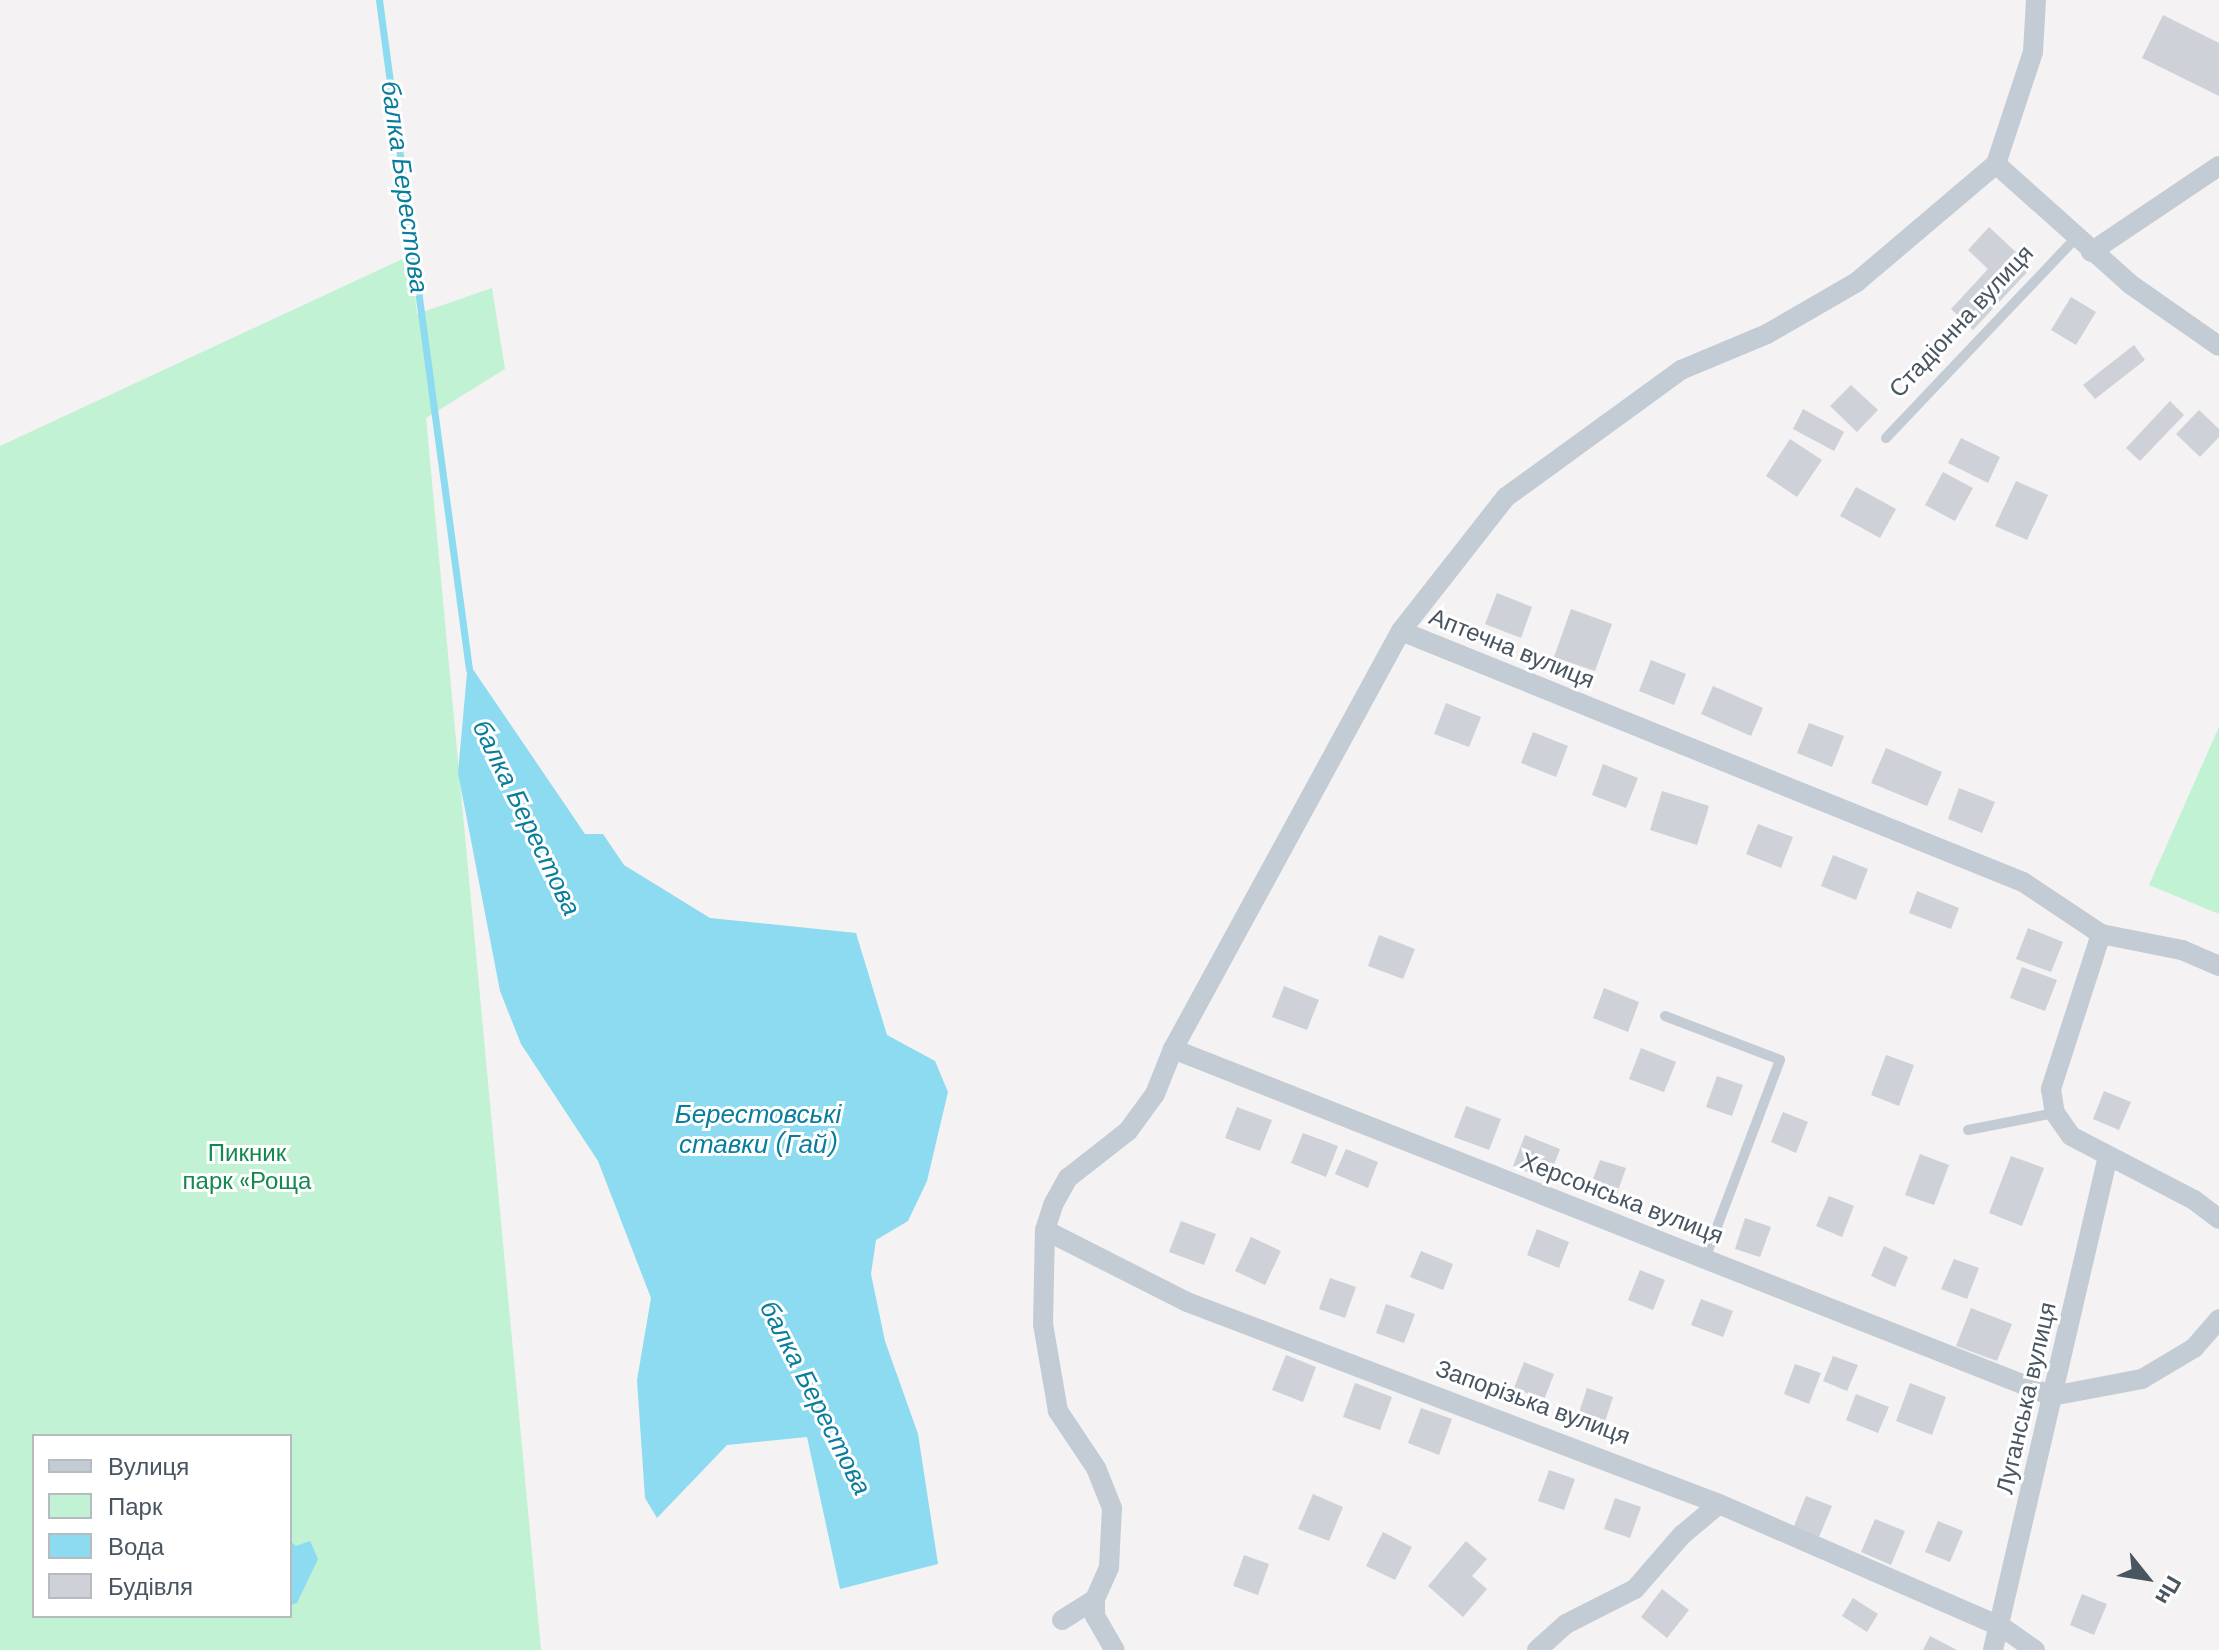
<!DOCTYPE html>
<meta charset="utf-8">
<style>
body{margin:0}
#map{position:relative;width:2219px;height:1650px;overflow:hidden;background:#f4f2f2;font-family:"DM Sans",sans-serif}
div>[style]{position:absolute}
.green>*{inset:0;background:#c1f2d4}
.water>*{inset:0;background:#8cdbf0}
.stream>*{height:7px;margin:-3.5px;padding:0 3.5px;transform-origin:3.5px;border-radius:3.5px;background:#8cdbf0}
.building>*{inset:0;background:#ced1d7}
.lane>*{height:10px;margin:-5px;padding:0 5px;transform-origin:5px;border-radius:5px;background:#c3ccd4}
.street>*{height:20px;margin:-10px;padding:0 10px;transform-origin:10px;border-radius:10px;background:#c3ccd4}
span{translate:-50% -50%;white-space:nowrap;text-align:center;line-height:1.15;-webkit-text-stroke:6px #fff;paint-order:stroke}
.street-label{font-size:24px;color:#495561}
.park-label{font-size:24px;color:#14884f}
.water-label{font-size:26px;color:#087d9d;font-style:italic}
.legend{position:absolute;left:32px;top:1434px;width:260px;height:184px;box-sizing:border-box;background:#fff;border:2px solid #b6bbc0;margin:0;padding:10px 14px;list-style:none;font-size:24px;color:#495561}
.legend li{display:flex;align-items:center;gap:16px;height:40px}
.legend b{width:40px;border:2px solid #b6bbc0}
.north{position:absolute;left:2107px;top:1538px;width:80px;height:80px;-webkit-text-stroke:6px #fff;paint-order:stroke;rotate:120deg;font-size:22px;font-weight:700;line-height:32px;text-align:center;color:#495561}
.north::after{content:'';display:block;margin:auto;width:28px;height:36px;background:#495561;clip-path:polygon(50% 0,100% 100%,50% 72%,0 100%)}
</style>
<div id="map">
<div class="green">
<i style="clip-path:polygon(evenodd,411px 255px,417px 314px,492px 288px,505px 369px,426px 418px,541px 1650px,0 1650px,0 446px,411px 255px,34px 1436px,290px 1436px,290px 1616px,34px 1616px,34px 1436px)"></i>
<i style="clip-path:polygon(2219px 727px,2219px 914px,2149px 885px)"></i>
</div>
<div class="water">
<i style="clip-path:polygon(468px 662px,585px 834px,603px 834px,624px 865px,710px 918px,856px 933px,887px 1035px,935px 1061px,948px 1092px,927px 1181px,908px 1221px,876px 1240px,871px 1274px,885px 1341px,918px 1434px,938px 1564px,840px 1589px,807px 1437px,727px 1445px,657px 1518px,645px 1498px,637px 1380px,651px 1298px,598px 1161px,521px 1044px,500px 991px,458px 773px)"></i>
<i style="clip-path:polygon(290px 1541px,296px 1546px,310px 1541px,318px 1559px,297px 1603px,290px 1605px)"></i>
</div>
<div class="stream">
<i style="left:379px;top:0;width:675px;rotate:82.34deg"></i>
</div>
<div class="building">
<i style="clip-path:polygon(2163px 15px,2219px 43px,2219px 96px,2142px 58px)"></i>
<i style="clip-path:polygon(1989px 227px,2032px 267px,1973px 330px,1951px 309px,1988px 269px,1968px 250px)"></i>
<i style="clip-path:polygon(2071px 297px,2096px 312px,2076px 345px,2051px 330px)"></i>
<i style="clip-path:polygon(2134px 345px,2145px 360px,2095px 399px,2083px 385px)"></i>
<i style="clip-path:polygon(1851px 385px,1878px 410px,1857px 432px,1830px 406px)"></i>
<i style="clip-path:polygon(2170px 401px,2184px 415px,2140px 461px,2126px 448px)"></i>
<i style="clip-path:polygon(1803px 409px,1844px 432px,1834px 451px,1793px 429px)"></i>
<i style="clip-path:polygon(2199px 410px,2219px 429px,2219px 437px,2200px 457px,2176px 434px)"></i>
<i style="clip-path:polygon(1961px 438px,2000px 457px,1988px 483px,1948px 463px)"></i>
<i style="clip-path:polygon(1790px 439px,1822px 460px,1797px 497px,1766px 476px)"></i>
<i style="clip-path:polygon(1943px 472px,1973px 488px,1955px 521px,1925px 505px)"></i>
<i style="clip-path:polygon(2016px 481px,2048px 495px,2027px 540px,1995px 526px)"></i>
<i style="clip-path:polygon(1856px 487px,1896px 509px,1880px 538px,1840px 516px)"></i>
<i style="clip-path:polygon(1497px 593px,1532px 607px,1521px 638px,1485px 624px)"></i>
<i style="clip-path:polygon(1571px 609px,1612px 624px,1595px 671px,1554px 657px)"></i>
<i style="clip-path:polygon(1651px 660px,1686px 674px,1674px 705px,1639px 691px)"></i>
<i style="clip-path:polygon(1713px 686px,1763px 708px,1751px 736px,1701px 714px)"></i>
<i style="clip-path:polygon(1446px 703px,1481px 717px,1469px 747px,1434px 734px)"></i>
<i style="clip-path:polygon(1809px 723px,1844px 736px,1832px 767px,1797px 753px)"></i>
<i style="clip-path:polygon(1533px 732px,1568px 746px,1556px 777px,1521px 763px)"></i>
<i style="clip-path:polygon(1886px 748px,1942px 772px,1927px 806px,1871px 783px)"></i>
<i style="clip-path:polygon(1603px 764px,1638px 778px,1626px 808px,1592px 795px)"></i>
<i style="clip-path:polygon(1959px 788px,1995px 802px,1982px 833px,1948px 819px)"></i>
<i style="clip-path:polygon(1662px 791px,1709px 806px,1697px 845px,1650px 830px)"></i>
<i style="clip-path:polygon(1758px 824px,1793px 837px,1781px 868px,1746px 854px)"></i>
<i style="clip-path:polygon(1833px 855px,1868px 869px,1856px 900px,1821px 886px)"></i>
<i style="clip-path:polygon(1917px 891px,1959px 908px,1951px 929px,1909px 913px)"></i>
<i style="clip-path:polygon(2028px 928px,2063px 942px,2051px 972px,2016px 959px)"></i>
<i style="clip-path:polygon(1379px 935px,1415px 949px,1403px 979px,1368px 966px)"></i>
<i style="clip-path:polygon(2022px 967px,2057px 980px,2045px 1011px,2010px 998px)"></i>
<i style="clip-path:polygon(1284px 986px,1319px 1000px,1307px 1030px,1272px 1017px)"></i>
<i style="clip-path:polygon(1604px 988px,1639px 1002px,1628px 1032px,1593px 1018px)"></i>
<i style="clip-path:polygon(1641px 1048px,1676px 1062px,1664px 1092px,1629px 1079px)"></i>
<i style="clip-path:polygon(1886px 1055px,1914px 1065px,1899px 1106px,1871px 1095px)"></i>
<i style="clip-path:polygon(1717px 1076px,1743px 1085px,1732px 1116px,1706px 1107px)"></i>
<i style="clip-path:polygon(2104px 1091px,2131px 1102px,2119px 1130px,2093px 1119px)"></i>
<i style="clip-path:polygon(1466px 1106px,1501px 1119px,1489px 1150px,1454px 1137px)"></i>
<i style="clip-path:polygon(1237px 1107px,1272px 1120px,1260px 1151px,1225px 1138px)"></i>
<i style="clip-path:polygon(1783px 1112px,1808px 1122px,1796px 1153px,1771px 1142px)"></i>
<i style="clip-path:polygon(1303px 1133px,1338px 1146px,1326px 1177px,1291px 1163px)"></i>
<i style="clip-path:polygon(1525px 1135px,1560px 1149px,1548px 1180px,1513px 1166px)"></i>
<i style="clip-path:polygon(1346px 1149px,1378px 1162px,1368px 1188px,1335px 1174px)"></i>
<i style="clip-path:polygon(1920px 1154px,1949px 1165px,1934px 1205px,1905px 1195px)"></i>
<i style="clip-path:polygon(2011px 1156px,2044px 1168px,2022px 1226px,1989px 1213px)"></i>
<i style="clip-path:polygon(1600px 1160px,1626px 1168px,1615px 1199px,1589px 1190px)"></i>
<i style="clip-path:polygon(1829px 1196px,1854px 1206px,1842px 1237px,1816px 1226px)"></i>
<i style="clip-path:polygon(1745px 1218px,1771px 1227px,1760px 1257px,1735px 1249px)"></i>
<i style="clip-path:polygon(1181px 1221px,1216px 1234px,1204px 1265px,1169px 1252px)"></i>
<i style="clip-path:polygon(1537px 1229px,1569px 1242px,1559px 1268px,1527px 1255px)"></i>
<i style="clip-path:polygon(1251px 1237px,1281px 1251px,1265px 1285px,1235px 1271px)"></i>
<i style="clip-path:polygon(1884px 1246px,1908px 1257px,1895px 1287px,1871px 1276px)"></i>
<i style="clip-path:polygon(1421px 1251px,1453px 1264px,1443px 1290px,1410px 1277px)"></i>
<i style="clip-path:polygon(1954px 1259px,1979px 1268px,1967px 1299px,1941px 1289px)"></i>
<i style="clip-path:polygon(1640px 1270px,1665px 1280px,1653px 1310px,1628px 1300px)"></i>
<i style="clip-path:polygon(1330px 1278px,1356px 1287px,1345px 1318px,1319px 1309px)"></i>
<i style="clip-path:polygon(1701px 1299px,1733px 1311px,1723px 1337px,1691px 1325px)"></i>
<i style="clip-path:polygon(1386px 1304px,1415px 1314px,1404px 1343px,1376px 1333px)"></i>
<i style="clip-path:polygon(1971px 1308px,2012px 1324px,1997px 1361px,1956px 1346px)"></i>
<i style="clip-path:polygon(1286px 1355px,1316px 1367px,1303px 1402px,1272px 1390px)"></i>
<i style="clip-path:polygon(1833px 1356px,1858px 1365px,1847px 1391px,1823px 1381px)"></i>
<i style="clip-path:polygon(1524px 1362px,1554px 1374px,1544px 1400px,1514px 1388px)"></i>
<i style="clip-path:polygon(1795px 1364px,1821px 1373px,1809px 1404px,1784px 1394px)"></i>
<i style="clip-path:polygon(1355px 1383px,1392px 1397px,1380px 1430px,1343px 1417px)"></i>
<i style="clip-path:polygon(1910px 1383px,1946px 1397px,1932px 1435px,1896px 1421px)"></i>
<i style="clip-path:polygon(1587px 1388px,1613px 1397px,1603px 1428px,1577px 1419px)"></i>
<i style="clip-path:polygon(1856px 1394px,1889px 1407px,1878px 1433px,1846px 1420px)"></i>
<i style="clip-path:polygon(1421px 1408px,1452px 1419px,1439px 1455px,1408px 1443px)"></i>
<i style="clip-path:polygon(1549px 1470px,1575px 1479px,1564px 1510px,1538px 1501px)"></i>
<i style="clip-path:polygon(1313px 1494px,1343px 1507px,1329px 1541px,1298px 1529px)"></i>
<i style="clip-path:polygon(1806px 1496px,1832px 1506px,1819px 1537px,1794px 1526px)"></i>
<i style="clip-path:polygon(1615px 1498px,1641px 1507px,1630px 1538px,1604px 1529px)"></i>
<i style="clip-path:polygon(1875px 1519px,1905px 1531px,1891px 1565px,1861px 1552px)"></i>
<i style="clip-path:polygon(1938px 1521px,1963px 1531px,1950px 1562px,1925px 1552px)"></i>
<i style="clip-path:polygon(1383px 1532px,1412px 1547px,1395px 1580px,1366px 1566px)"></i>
<i style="clip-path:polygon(1466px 1541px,1487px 1559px,1472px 1576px,1487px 1589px,1463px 1617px,1428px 1586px)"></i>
<i style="clip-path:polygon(1244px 1555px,1269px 1564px,1258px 1595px,1233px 1586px)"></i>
<i style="clip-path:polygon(1662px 1589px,1689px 1610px,1667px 1638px,1641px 1617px)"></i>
<i style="clip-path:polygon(2082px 1594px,2107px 1604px,2094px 1635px,2070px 1625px)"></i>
<i style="clip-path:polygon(1853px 1598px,1878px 1614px,1867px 1632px,1842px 1616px)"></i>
<i style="clip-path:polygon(1930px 1636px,1957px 1650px,1923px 1650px)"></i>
</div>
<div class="lane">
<i style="left:1886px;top:438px;width:274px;rotate:-46.5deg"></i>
<i style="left:1665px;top:1016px;width:123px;rotate:20.9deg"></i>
<i style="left:1780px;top:1060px;width:213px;rotate:110.7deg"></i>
<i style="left:1968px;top:1130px;width:89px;rotate:-11.1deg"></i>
</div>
<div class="street">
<i style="left:2036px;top:0;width:52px;rotate:93.3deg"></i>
<i style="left:2033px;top:52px;width:118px;rotate:108.3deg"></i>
<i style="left:1996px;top:164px;width:180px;rotate:41.8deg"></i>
<i style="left:2130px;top:284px;width:108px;rotate:34.9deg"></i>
<i style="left:1996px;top:164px;width:182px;rotate:139.7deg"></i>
<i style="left:1857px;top:282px;width:104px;rotate:150deg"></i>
<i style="left:1767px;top:334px;width:93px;rotate:157.3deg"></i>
<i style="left:1681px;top:370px;width:216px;rotate:144deg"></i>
<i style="left:1506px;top:497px;width:170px;rotate:128.1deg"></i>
<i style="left:1401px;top:631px;width:671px;rotate:21.98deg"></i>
<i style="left:2023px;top:882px;width:94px;rotate:33.7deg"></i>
<i style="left:2101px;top:934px;width:83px;rotate:11.2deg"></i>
<i style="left:2182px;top:950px;width:40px;rotate:23.4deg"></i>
<i style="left:2091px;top:252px;width:154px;rotate:-33.9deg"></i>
<i style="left:2101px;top:934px;width:163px;rotate:107.9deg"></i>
<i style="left:2051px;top:1089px;width:24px;rotate:81deg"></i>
<i style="left:2055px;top:1113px;width:28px;rotate:55deg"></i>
<i style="left:2071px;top:1136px;width:139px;rotate:27.5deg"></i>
<i style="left:2194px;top:1200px;width:31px;rotate:37deg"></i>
<i style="left:1173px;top:1049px;width:945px;rotate:21.54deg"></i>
<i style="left:2052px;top:1396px;width:92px;rotate:-10.7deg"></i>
<i style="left:2142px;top:1379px;width:61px;rotate:-30.8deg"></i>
<i style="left:2194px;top:1348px;width:38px;rotate:-49deg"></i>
<i style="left:1045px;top:1230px;width:159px;rotate:26.9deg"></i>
<i style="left:1187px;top:1302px;width:569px;rotate:20.79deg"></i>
<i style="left:1719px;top:1504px;width:309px;rotate:23.5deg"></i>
<i style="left:2002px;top:1627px;width:40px;rotate:34.9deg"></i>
<i style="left:1095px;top:1599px;width:17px;rotate:90deg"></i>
<i style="left:1095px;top:1616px;width:39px;rotate:60deg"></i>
<i style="left:1062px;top:1620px;width:39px;rotate:-32deg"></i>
<i style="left:1095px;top:1599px;width:35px;rotate:-66deg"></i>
<i style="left:1109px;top:1567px;width:59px;rotate:-87.1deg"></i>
<i style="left:1112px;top:1508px;width:43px;rotate:-111.8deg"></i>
<i style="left:1096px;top:1468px;width:69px;rotate:-123.7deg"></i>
<i style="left:1058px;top:1411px;width:88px;rotate:-99.8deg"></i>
<i style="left:1043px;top:1324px;width:94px;rotate:-88.8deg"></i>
<i style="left:1045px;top:1230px;width:28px;rotate:-72deg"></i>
<i style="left:1054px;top:1203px;width:29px;rotate:-61deg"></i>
<i style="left:1068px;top:1178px;width:76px;rotate:-38.1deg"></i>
<i style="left:1128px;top:1131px;width:46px;rotate:-53.9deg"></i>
<i style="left:1155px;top:1094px;width:48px;rotate:-68.2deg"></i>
<i style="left:1173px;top:1049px;width:476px;rotate:-61.4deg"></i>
<i style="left:1537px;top:1650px;width:39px;rotate:-42deg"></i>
<i style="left:1566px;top:1624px;width:77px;rotate:-26.9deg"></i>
<i style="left:1635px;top:1589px;width:72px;rotate:-49deg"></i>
<i style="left:1682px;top:1535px;width:48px;rotate:-40deg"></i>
<i style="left:1993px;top:1650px;width:507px;rotate:-76.9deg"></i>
</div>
<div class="street-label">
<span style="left:1961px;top:321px;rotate:-47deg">Стадіонна вулиця</span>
<span style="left:1512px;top:648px;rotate:22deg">Аптечна вулиця</span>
<span style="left:1622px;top:1198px;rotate:21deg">Херсонська вулиця</span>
<span style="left:2026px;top:1398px;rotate:-77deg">Луганська вулиця</span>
<span style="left:1533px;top:1402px;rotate:20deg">Запорізька вулиця</span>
</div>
<div class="park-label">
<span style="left:247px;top:1167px">Пикник<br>парк «Роща</span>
</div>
<div class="water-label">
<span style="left:404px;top:187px;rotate:82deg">балка Берестова</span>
<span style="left:526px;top:818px;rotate:64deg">балка Берестова</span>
<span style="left:758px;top:1130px">Берестовські<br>ставки (Гай)</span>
<span style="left:815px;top:1398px;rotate:63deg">балка Берестова</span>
</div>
<ul class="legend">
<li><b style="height:10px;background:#c3ccd4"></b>Вулиця</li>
<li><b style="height:22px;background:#c1f2d4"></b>Парк</li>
<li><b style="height:22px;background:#8cdbf0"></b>Вода</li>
<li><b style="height:22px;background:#ced1d7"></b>Будівля</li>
</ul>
<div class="north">Пн</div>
</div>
